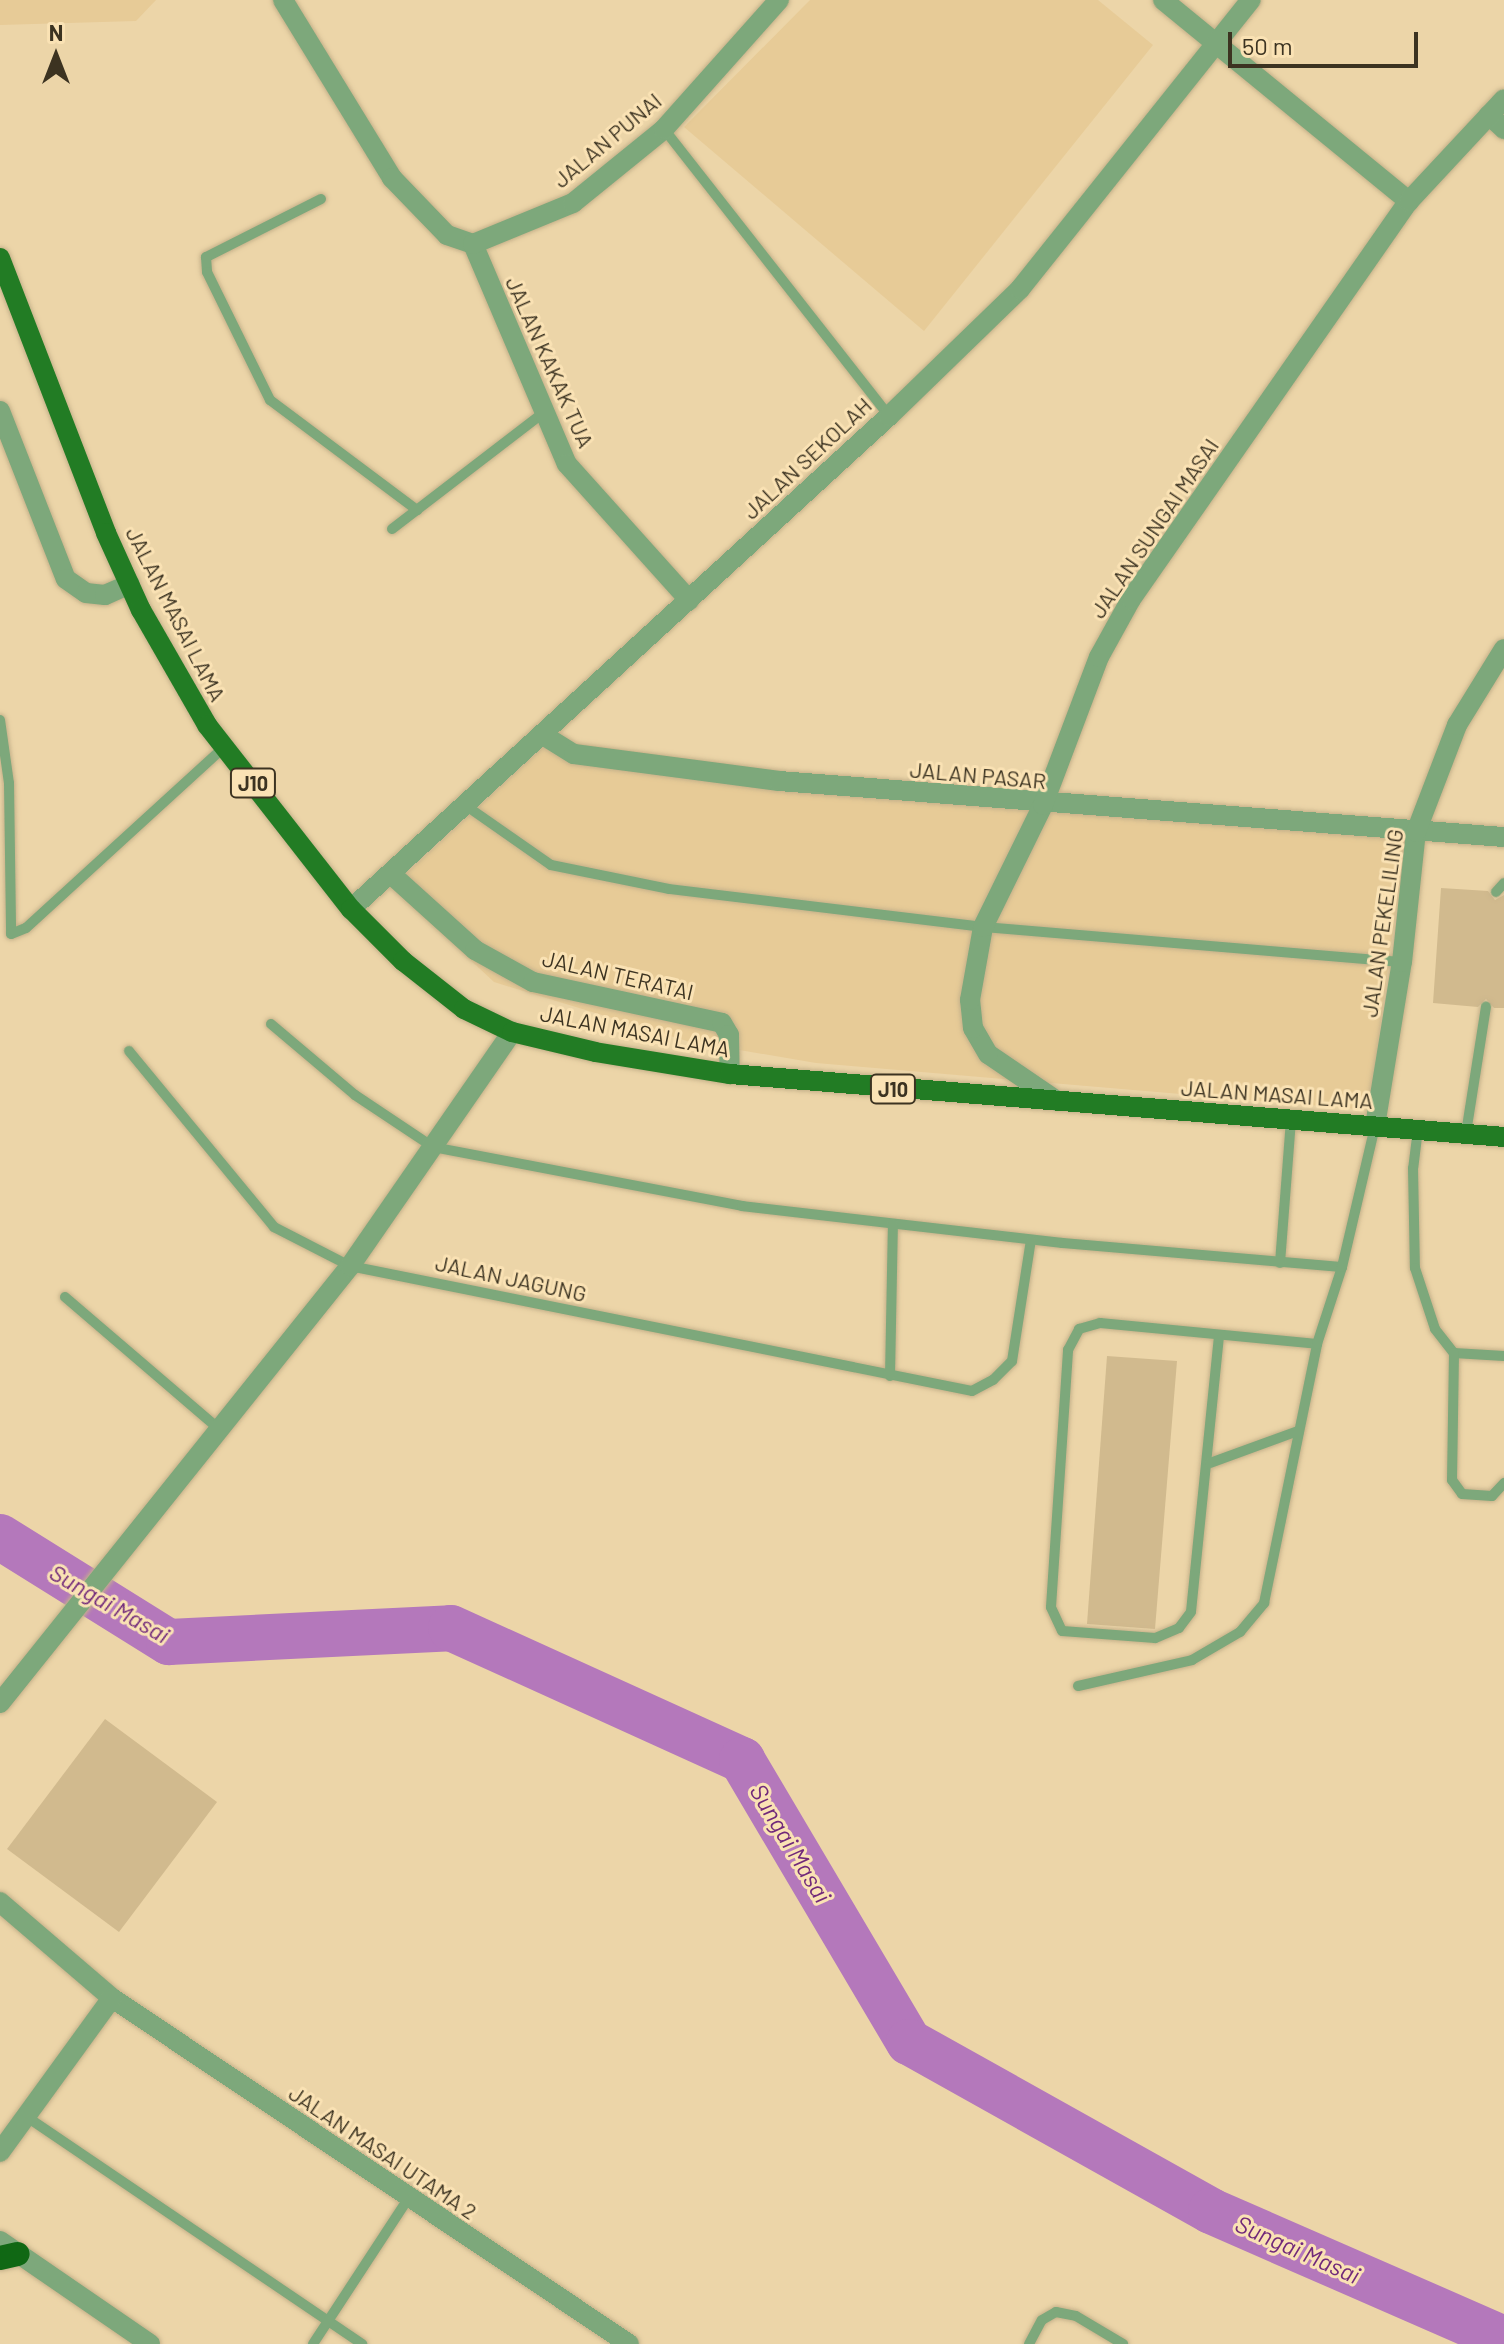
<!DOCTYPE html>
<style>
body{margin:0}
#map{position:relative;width:1504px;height:2344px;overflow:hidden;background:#ecd5a8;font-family:Barlow,sans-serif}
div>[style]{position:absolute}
.built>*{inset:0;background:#e7cb97}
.river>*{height:46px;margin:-23px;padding:0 23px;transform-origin:23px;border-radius:23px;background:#b478bb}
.building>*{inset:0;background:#d1ba8e}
.roads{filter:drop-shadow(0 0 2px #c5b18a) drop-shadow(0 0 2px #c5b18a)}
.lane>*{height:10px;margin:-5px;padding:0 5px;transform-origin:5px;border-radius:5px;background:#7da87b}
.street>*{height:20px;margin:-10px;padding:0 10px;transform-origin:10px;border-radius:10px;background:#7da87b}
.primary>*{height:20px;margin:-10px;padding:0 10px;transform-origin:10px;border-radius:10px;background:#227c24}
.highway>*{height:24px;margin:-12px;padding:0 12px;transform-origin:12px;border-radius:12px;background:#106814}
span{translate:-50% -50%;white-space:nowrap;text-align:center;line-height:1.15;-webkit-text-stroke:6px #fae2b4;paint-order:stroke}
.shield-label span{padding:2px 6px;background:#fae2b4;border:2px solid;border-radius:6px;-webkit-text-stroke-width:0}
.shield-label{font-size:20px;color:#3c3321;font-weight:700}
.street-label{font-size:22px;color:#3c3321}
.water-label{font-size:24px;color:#71297a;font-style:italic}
.north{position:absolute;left:16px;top:16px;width:80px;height:80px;-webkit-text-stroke:6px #fae2b4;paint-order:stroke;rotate:0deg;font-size:22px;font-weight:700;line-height:32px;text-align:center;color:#3c3321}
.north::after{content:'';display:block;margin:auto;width:28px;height:36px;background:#3c3321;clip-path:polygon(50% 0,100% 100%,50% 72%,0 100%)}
.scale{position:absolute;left:1228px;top:32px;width:190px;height:36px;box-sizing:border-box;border:4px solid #3c3321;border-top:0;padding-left:10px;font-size:24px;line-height:28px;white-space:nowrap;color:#3c3321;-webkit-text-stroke:6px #fae2b4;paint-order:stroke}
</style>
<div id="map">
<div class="built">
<i style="clip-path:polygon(0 0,156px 0,136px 21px,0 25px)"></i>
<i style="clip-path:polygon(810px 0,1098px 0,1153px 45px,924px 331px,684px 127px)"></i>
<i style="clip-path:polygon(557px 734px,573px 743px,779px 771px,1408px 820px,1369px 1110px,816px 1063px,687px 1041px,494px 982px,392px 887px)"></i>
</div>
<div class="river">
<i style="left:0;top:1537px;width:199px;rotate:31.9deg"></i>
<i style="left:169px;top:1642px;width:282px;rotate:-2.8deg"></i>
<i style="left:451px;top:1628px;width:320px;rotate:24.4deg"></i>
<i style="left:742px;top:1760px;width:328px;rotate:59.4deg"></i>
<i style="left:909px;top:2042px;width:346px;rotate:29.2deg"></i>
<i style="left:1211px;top:2211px;width:320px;rotate:23.6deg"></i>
</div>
<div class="building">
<i style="clip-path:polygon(1441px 888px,1488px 891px,1495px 900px,1504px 895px,1504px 1008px,1494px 1008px,1486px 999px,1478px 1007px,1433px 1003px)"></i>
<i style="clip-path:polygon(1107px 1356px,1177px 1361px,1155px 1629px,1087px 1624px)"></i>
<i style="clip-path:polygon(105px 1719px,217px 1802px,119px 1932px,7px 1849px)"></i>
</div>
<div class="roads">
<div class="lane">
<i style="left:664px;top:129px;width:365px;rotate:51.9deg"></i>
<i style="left:321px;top:199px;width:129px;rotate:153.2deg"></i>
<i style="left:206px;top:257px;width:15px;rotate:86deg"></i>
<i style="left:207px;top:272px;width:143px;rotate:63.8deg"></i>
<i style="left:270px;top:400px;width:184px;rotate:36.8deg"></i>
<i style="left:392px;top:529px;width:190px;rotate:-37.5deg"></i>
<i style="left:0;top:720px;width:64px;rotate:81.9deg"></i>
<i style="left:9px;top:783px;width:151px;rotate:89.2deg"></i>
<i style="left:11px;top:934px;width:16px;rotate:-22deg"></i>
<i style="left:26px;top:928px;width:268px;rotate:-42.4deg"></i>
<i style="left:465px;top:805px;width:105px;rotate:34.9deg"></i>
<i style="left:551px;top:865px;width:120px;rotate:11.5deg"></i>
<i style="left:669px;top:889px;width:316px;rotate:6.9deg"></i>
<i style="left:983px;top:927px;width:420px;rotate:4.8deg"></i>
<i style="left:1496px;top:892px;width:12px;rotate:-48deg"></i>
<i style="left:271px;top:1024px;width:110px;rotate:40.2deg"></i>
<i style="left:355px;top:1095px;width:94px;rotate:33.7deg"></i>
<i style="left:433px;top:1147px;width:315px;rotate:10.8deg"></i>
<i style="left:742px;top:1206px;width:322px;rotate:6.6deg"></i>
<i style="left:1062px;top:1243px;width:281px;rotate:4.9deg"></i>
<i style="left:129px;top:1051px;width:228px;rotate:50.5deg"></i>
<i style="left:274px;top:1227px;width:85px;rotate:27.2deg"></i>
<i style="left:350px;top:1266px;width:634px;rotate:11.36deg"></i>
<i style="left:972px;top:1391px;width:24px;rotate:-28deg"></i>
<i style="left:993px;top:1380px;width:27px;rotate:-45deg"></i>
<i style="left:1012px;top:1361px;width:122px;rotate:-81.1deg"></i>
<i style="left:1418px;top:1129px;width:39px;rotate:97deg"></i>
<i style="left:1413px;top:1168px;width:100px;rotate:88.9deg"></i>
<i style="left:1415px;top:1268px;width:64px;rotate:71.8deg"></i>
<i style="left:1435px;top:1329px;width:31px;rotate:52deg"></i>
<i style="left:1454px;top:1353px;width:50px;rotate:3.4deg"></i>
<i style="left:1466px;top:1133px;width:128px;rotate:-81deg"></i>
<i style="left:1280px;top:1263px;width:144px;rotate:-85.6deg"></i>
<i style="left:65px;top:1297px;width:203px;rotate:40.6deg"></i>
<i style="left:1219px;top:1336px;width:277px;rotate:95.8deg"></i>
<i style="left:1191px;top:1612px;width:20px;rotate:127deg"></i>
<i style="left:1179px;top:1628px;width:26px;rotate:157deg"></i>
<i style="left:1155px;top:1638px;width:93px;rotate:-175.7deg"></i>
<i style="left:1062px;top:1631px;width:26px;rotate:-115deg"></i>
<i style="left:1051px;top:1607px;width:258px;rotate:-86.2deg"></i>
<i style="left:1068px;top:1350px;width:24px;rotate:-62deg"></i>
<i style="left:1079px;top:1329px;width:22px;rotate:-16deg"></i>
<i style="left:1100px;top:1323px;width:218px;rotate:5.5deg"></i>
<i style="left:1454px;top:1353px;width:127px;rotate:90.9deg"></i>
<i style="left:1452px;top:1480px;width:17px;rotate:54deg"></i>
<i style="left:1462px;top:1494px;width:30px;rotate:4deg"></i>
<i style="left:1492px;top:1496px;width:18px;rotate:-47deg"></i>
<i style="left:890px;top:1376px;width:152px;rotate:-88.9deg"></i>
<i style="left:1210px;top:1463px;width:94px;rotate:-20deg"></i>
<i style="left:1078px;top:1686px;width:117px;rotate:-12.8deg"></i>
<i style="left:1192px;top:1660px;width:56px;rotate:-30.3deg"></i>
<i style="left:1240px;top:1632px;width:38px;rotate:-50deg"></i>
<i style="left:1264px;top:1603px;width:264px;rotate:-78.4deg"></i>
<i style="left:1317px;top:1344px;width:81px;rotate:-72deg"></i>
<i style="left:1342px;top:1267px;width:145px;rotate:-76.8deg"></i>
<i style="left:27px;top:2117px;width:405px;rotate:34.1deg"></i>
<i style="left:313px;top:2344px;width:173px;rotate:-56.8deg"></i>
<i style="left:1029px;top:2344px;width:27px;rotate:-62deg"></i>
<i style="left:1042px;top:2320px;width:16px;rotate:-30deg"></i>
<i style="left:1056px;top:2312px;width:20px;rotate:11deg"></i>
<i style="left:1076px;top:2316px;width:55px;rotate:30.8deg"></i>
</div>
<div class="street">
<i style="left:283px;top:0;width:209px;rotate:58.5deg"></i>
<i style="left:392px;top:178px;width:79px;rotate:46deg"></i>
<i style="left:447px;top:235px;width:28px;rotate:19deg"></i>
<i style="left:1163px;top:0;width:318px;rotate:39.3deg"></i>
<i style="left:1489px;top:115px;width:21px;rotate:43deg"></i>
<i style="left:473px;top:244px;width:239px;rotate:66.9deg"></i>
<i style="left:567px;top:464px;width:183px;rotate:48.1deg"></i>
<i style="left:473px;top:244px;width:108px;rotate:-22.3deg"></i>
<i style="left:573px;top:203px;width:117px;rotate:-39.1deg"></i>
<i style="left:664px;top:129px;width:173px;rotate:-48.3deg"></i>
<i style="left:0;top:411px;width:180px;rotate:68.6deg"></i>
<i style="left:66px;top:579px;width:24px;rotate:35deg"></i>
<i style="left:86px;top:593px;width:19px;rotate:6deg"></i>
<i style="left:105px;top:595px;width:27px;rotate:-24deg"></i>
<i style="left:543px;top:735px;width:36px;rotate:32deg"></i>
<i style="left:574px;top:754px;width:207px;rotate:7.5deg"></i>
<i style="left:779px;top:781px;width:727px;rotate:4.42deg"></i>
<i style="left:391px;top:874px;width:113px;rotate:42.1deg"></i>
<i style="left:475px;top:950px;width:66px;rotate:28.9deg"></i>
<i style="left:533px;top:982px;width:193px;rotate:12.2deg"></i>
<i style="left:722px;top:1023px;width:14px;rotate:60deg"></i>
<i style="left:729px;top:1035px;width:39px;rotate:89deg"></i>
<i style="left:351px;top:909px;width:730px;rotate:-42.5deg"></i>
<i style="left:889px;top:416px;width:182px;rotate:-44.1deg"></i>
<i style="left:1020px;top:289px;width:370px;rotate:-51.4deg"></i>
<i style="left:1057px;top:1101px;width:83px;rotate:-145.7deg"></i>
<i style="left:988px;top:1054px;width:30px;rotate:-120deg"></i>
<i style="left:973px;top:1028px;width:28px;rotate:-96deg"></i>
<i style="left:970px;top:1000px;width:74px;rotate:-79.9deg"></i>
<i style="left:983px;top:927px;width:136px;rotate:-63.8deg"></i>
<i style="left:1043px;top:805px;width:158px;rotate:-69.3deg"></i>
<i style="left:1099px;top:657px;width:66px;rotate:-61.1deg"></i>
<i style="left:1131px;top:599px;width:485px;rotate:-55.1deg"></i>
<i style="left:1409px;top:201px;width:139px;rotate:-47deg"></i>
<i style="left:1375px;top:1126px;width:166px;rotate:-80.7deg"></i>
<i style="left:1402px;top:962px;width:131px;rotate:-83.9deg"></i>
<i style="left:1416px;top:832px;width:115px;rotate:-69deg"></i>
<i style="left:1457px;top:725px;width:89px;rotate:-58.3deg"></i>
<i style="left:0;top:1703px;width:560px;rotate:-51.31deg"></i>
<i style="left:350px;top:1266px;width:285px;rotate:-55.3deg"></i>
<i style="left:0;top:1902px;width:148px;rotate:40.6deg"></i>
<i style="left:112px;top:1998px;width:622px;rotate:33.79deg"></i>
<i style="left:0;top:2152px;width:190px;rotate:-54deg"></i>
<i style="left:0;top:2241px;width:182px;rotate:34.5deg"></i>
</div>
<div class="primary">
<i style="left:0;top:258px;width:295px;rotate:68.9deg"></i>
<i style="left:106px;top:533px;width:85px;rotate:65.6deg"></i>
<i style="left:141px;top:610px;width:133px;rotate:60.1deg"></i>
<i style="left:207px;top:725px;width:234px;rotate:52deg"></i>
<i style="left:351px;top:909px;width:74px;rotate:45deg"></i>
<i style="left:403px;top:961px;width:78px;rotate:38.2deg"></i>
<i style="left:464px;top:1009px;width:53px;rotate:25.6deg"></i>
<i style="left:512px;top:1032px;width:85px;rotate:13.5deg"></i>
<i style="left:595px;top:1052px;width:137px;rotate:9.3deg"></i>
<i style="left:730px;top:1074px;width:777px;rotate:4.65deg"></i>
</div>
<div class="highway">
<i style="left:0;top:2258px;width:18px;rotate:-13deg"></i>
</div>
</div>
<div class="shield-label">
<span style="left:253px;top:783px">J10</span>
<span style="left:893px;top:1089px">J10</span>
</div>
<div class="street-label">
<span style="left:607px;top:140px;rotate:-40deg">JALAN PUNAI</span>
<span style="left:550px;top:362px;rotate:66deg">JALAN KAKAK TUA</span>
<span style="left:807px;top:458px;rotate:-43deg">JALAN SEKOLAH</span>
<span style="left:1154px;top:528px;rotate:-56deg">JALAN SUNGAI MASAI</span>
<span style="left:176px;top:614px;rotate:63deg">JALAN MASAI LAMA</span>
<span style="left:978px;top:775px;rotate:5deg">JALAN PASAR</span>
<span style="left:1382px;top:923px;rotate:-82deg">JALAN PEKELILING</span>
<span style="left:618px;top:975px;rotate:13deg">JALAN TERATAI</span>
<span style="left:635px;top:1031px;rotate:11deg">JALAN MASAI LAMA</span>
<span style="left:1277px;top:1094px;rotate:4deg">JALAN MASAI LAMA</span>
<span style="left:511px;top:1278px;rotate:12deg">JALAN JAGUNG</span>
<span style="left:383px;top:2152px;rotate:34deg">JALAN MASAI UTAMA 2</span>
</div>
<div class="water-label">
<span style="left:110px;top:1603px;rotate:30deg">Sungai Masai</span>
<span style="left:791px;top:1843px;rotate:59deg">Sungai Masai</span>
<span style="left:1298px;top:2249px;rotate:24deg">Sungai Masai</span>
</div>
<div class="north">N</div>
<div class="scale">50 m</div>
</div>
